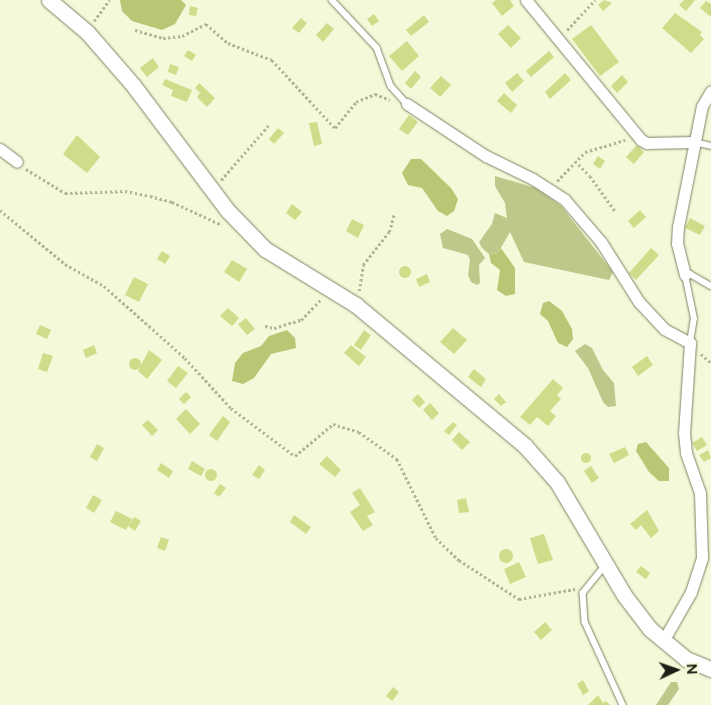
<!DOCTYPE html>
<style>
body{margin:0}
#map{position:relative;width:711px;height:705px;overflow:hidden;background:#f4f9d9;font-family:Figtree,sans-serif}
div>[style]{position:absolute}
.green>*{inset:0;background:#bfc88a}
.forest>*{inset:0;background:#bbc674}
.building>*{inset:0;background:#d0dc8a}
.round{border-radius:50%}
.path>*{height:2.5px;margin-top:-1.25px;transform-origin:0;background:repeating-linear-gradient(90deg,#b1b59b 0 2.5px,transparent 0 5px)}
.roads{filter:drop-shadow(0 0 1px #7e8366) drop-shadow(0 0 1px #7e8366)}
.service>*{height:5.5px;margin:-2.75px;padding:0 2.75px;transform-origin:2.75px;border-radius:2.75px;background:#fff}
.minor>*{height:11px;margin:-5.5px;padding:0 5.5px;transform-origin:5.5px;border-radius:5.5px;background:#fff}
.tertiary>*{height:15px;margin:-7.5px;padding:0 7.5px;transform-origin:7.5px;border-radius:7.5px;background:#fff}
span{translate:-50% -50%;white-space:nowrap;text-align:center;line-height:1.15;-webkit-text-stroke:5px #f4f9d9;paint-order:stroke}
.north{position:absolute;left:651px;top:645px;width:50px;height:50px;-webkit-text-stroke:4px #f4f9d9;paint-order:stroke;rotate:87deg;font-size:14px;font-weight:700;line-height:20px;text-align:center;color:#1e1f14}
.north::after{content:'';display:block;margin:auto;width:18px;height:22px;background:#1e1f14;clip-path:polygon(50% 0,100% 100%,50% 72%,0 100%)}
</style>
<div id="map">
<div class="green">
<i style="clip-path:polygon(495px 176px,536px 188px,561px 206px,613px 272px,609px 280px,524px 262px,510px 232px,498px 253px,489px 254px,482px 248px,479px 242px,492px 224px,495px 213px,507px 218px,505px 203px,495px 186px)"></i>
<i style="clip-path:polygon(447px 229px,472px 239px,485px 258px,479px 265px,480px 283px,477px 285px,471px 282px,468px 275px,470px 260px,468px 255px,443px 248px,440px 234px)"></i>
<i style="clip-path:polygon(585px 344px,592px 348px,603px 370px,614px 383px,616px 406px,608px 407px,603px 402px,588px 368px,575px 351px)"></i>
<i style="clip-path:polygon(671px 682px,677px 682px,679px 689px,668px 705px,656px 705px)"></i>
</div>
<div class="forest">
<i style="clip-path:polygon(120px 0,181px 0,186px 5px,175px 24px,162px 30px,132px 21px,122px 11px)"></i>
<i style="clip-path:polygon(411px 159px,421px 159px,451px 188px,458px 199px,454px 211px,447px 216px,438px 211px,422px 188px,408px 185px,402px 173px)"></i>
<i style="clip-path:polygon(501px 248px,515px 268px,515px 294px,506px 296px,497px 290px,500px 270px,491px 263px,489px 254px,498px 253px)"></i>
<i style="clip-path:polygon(549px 301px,562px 311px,572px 329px,573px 339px,567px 347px,558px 343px,548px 321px,540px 314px,543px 303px)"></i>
<i style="clip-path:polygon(287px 330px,295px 338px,296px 348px,271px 354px,254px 378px,243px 384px,232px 381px,235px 363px,243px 353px,261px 346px,269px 336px)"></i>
<i style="clip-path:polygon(646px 442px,669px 468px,669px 481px,659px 481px,649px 472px,636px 451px,638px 444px)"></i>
</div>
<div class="building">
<i style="clip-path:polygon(496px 0,510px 0,514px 6px,502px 16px,492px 3px)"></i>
<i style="clip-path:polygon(604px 0,612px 3px,603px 11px,598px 5px)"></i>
<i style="clip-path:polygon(684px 0,695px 0,686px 11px,679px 5px)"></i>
<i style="clip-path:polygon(706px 1px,711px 4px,711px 17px,700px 8px)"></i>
<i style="clip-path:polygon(190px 6px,198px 8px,196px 16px,189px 15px)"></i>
<i style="clip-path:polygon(675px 13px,702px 32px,700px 35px,704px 39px,691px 53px,662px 28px)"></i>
<i style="clip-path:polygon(374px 14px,379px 21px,372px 26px,367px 19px)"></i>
<i style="clip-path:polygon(424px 15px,429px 22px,411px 36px,406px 30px)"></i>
<i style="clip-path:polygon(301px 18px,307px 23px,299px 33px,292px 28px)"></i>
<i style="clip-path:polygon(327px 23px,334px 29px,323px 42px,316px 35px)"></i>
<i style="clip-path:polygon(508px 25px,521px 38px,511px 48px,498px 34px)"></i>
<i style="clip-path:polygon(591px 25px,619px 62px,600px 76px,572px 39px)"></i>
<i style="clip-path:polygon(407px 41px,419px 56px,402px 71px,389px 56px)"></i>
<i style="clip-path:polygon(188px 50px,196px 55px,192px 61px,184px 56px)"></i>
<i style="clip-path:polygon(549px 51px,554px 57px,531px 77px,526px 71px)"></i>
<i style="clip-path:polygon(153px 58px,159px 67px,147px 77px,140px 68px)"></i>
<i style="clip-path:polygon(170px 64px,179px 67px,176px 75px,168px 72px)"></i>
<i style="clip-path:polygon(415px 71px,421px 77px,411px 89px,405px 83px)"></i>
<i style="clip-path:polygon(517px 73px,524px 81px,512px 92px,505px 83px)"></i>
<i style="clip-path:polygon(565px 73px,571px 80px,550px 99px,545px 92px)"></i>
<i style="clip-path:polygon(622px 75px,628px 82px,617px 93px,611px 86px)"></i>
<i style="clip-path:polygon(441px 76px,451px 85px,440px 97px,430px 88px)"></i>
<i style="clip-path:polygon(165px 79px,192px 90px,187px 102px,171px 96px,173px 90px,162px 85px)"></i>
<i style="clip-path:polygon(199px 83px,215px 98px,207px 107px,197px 97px,200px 93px,195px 88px)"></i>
<i style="clip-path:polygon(504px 93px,517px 105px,511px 113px,497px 101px)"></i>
<i style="clip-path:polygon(409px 115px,418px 122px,408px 135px,399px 129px)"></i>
<i style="clip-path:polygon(317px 122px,322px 144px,314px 146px,309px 123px)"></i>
<i style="clip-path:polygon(278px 128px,284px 133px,274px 144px,269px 139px)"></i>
<i style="clip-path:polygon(77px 135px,100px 157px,87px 173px,63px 154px)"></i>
<i style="clip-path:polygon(637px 145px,644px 152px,634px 164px,626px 157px)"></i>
<i style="clip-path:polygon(598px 156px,605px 161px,600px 169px,593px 164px)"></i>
<i style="clip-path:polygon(292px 204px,302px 212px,295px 220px,286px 213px)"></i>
<i style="clip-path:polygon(640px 210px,646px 217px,634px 228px,628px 221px)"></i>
<i style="clip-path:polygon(690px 218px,705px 226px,700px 235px,685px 228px)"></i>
<i style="clip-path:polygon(352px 219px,364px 225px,358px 238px,346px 231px)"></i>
<i style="clip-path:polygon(651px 248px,659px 255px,636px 280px,629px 273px)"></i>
<i style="clip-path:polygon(162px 251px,170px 256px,165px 264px,157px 259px)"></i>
<i style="clip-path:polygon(232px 260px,247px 269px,239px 282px,224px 272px)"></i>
<i class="round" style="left:399px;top:266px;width:12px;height:12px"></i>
<i style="clip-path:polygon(427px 274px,430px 282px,419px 287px,416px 279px)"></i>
<i style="clip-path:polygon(134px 277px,148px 284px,139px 302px,125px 295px)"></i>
<i style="clip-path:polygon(228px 308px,239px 318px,232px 326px,220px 316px)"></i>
<i style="clip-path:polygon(246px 318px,255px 329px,247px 335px,238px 324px)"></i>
<i style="clip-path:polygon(40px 325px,51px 330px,47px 339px,36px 334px)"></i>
<i style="clip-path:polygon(453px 328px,467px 340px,454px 354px,440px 342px)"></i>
<i style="clip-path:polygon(364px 330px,371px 335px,361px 350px,354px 345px)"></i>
<i style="clip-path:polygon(94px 345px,97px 353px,86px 358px,83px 350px)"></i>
<i style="clip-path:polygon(351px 345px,366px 357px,359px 366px,344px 353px)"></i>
<i style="clip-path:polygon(149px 350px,162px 360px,147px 379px,138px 371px)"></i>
<i style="clip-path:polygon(43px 353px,53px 356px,47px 372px,38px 369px)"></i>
<i style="clip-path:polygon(647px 356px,653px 365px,638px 376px,632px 367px)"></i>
<i class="round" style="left:129px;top:358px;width:12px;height:12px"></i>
<i style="clip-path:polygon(178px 366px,188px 373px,176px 388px,167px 381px)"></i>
<i style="clip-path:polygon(474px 369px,486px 379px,481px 387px,468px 377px)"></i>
<i style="clip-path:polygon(553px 379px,563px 388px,557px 395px,561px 399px,550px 411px,556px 416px,548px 426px,537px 417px,530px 425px,520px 417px)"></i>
<i style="clip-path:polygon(186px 392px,191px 397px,184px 404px,179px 399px)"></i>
<i style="clip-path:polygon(418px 394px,425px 402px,419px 408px,412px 400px)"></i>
<i style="clip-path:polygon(499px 394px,506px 402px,501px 406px,494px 399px)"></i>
<i style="clip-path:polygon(430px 403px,439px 413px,432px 420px,423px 410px)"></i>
<i style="clip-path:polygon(186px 409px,200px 424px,190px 434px,176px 419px)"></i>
<i style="clip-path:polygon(223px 416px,230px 422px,217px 441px,209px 435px)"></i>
<i style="clip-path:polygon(148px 420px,158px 430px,152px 436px,142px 425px)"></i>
<i style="clip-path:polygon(453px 422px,457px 425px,449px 435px,444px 431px)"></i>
<i style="clip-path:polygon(459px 432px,470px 442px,462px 450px,452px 440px)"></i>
<i style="clip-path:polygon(702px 437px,707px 445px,697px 451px,692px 443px)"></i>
<i style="clip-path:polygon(97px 444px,104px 448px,97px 461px,90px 457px)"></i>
<i style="clip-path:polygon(625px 447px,629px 455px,614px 463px,609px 454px)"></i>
<i style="clip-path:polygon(708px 450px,711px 458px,704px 462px,699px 455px)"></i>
<i class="round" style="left:581px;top:453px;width:10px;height:10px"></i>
<i style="clip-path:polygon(327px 456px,341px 470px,335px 477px,319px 464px)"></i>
<i style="clip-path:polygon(192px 461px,205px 469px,201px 476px,188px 469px)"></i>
<i style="clip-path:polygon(161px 463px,173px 471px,169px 478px,157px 470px)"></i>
<i style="clip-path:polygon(259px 465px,265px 470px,259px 479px,252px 475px)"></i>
<i style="clip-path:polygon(591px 466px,599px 478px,592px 483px,584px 471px)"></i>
<i class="round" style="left:205px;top:469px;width:12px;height:12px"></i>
<i style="clip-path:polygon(220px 484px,226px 488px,219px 497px,214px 493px)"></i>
<i style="clip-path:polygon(360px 488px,375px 512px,367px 516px,373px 525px,363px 531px,350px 512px,360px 505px,352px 493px)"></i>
<i style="clip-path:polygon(93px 495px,102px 500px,94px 513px,86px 508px)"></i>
<i style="clip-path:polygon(466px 498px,469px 512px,459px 513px,457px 500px)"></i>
<i style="clip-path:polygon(647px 510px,659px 531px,651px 538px,641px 525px,636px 530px,630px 524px)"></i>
<i style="clip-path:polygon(116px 511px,132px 519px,126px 530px,110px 522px)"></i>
<i style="clip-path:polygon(294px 515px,311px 527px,306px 534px,290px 522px)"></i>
<i style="clip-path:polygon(134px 517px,141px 521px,135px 531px,128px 526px)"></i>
<i style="clip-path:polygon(544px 534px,553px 560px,538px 564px,530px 538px)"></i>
<i style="clip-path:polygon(161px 537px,169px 540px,165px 551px,157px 548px)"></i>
<i class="round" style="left:499px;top:549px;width:14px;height:14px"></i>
<i style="clip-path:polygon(519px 562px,526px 577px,510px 584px,504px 569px)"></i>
<i style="clip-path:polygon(641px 566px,650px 573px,646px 579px,636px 572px)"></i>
<i style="clip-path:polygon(545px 622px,552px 630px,541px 640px,534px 632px)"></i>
<i style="clip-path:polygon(583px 680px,589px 691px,583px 695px,577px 684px)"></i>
<i style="clip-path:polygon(393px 687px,399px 692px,392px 701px,386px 696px)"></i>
<i style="clip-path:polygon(598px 695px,603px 703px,606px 701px,610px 705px,588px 705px)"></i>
</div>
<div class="path">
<i style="left:94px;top:21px;width:26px;rotate:-54deg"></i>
<i style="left:135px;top:30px;width:29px;rotate:16deg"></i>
<i style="left:163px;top:38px;width:19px;rotate:-6deg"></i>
<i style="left:182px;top:36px;width:27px;rotate:-27deg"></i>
<i style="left:206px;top:24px;width:29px;rotate:41deg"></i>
<i style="left:228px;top:43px;width:47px;rotate:21.1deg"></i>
<i style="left:272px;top:60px;width:93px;rotate:47.2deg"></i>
<i style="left:335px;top:128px;width:33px;rotate:-51deg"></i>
<i style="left:356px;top:102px;width:21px;rotate:-23deg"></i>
<i style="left:375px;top:94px;width:16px;rotate:22deg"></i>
<i style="left:567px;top:30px;width:41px;rotate:-47deg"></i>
<i style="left:575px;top:161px;width:21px;rotate:45deg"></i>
<i style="left:590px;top:176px;width:44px;rotate:54.2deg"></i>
<i style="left:26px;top:169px;width:46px;rotate:31.6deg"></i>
<i style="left:65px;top:193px;width:60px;rotate:-1.9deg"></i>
<i style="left:125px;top:191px;width:25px;rotate:11deg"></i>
<i style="left:150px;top:196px;width:23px;rotate:15deg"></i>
<i style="left:172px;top:202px;width:55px;rotate:24.7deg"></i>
<i style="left:221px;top:180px;width:72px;rotate:-49deg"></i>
<i style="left:557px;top:181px;width:40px;rotate:-46deg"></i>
<i style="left:585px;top:152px;width:42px;rotate:-16.7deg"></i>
<i style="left:0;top:210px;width:85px;rotate:39.7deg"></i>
<i style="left:65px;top:264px;width:45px;rotate:29.4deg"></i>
<i style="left:104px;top:286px;width:108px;rotate:41.6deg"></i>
<i style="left:185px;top:358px;width:68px;rotate:47.4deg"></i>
<i style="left:231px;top:408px;width:80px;rotate:36.9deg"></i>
<i style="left:295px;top:456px;width:50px;rotate:-40.1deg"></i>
<i style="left:333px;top:424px;width:27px;rotate:17deg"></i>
<i style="left:359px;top:432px;width:47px;rotate:35.4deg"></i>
<i style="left:397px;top:459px;width:88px;rotate:63.7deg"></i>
<i style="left:436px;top:538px;width:32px;rotate:44deg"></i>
<i style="left:459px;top:560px;width:72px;rotate:33deg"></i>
<i style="left:519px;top:599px;width:57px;rotate:-10.1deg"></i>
<i style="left:359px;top:291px;width:26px;rotate:-81deg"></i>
<i style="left:363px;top:265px;width:42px;rotate:-51.8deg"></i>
<i style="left:389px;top:232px;width:19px;rotate:-74deg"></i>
<i style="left:265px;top:326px;width:9px;rotate:13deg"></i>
<i style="left:274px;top:328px;width:28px;rotate:-17deg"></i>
<i style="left:301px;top:320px;width:30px;rotate:-46deg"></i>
<i style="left:701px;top:354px;width:13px;rotate:42deg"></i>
</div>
<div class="roads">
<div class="service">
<i style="left:332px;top:0;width:66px;rotate:46.8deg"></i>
<i style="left:377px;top:48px;width:40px;rotate:69.8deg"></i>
<i style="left:391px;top:86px;width:24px;rotate:48deg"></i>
<i style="left:694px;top:142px;width:17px;rotate:13deg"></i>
<i style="left:690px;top:343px;width:24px;rotate:-81deg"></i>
<i style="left:694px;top:319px;width:45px;rotate:-101.6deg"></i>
<i style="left:685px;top:275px;width:5px;rotate:-11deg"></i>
<i style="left:690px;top:274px;width:24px;rotate:30deg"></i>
<i style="left:606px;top:565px;width:36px;rotate:129deg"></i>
<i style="left:583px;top:593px;width:29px;rotate:86deg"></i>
<i style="left:585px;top:622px;width:91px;rotate:65.4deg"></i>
</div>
<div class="minor">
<i style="left:526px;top:0;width:181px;rotate:50.6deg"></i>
<i style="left:641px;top:140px;width:7px;rotate:27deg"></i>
<i style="left:647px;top:143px;width:47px;rotate:-1.2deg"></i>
<i style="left:407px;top:104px;width:95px;rotate:33.4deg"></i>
<i style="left:486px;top:156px;width:52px;rotate:26.1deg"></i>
<i style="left:533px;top:179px;width:38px;rotate:33deg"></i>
<i style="left:565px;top:200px;width:55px;rotate:49.4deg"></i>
<i style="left:601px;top:242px;width:71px;rotate:57.7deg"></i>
<i style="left:639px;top:302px;width:37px;rotate:47deg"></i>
<i style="left:664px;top:329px;width:30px;rotate:28deg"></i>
<i style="left:690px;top:343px;width:90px;rotate:93.8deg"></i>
<i style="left:684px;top:433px;width:20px;rotate:84deg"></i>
<i style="left:686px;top:453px;width:42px;rotate:70.7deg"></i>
<i style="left:700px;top:493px;width:65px;rotate:88.2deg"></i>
<i style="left:702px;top:558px;width:36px;rotate:108deg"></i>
<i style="left:691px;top:592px;width:56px;rotate:119.7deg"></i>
<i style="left:0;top:149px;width:21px;rotate:37deg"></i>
<i style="left:685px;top:275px;width:32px;rotate:-104deg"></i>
<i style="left:677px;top:244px;width:17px;rotate:-87deg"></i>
<i style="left:678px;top:227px;width:123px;rotate:-78.8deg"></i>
<i style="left:702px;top:106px;width:17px;rotate:-59deg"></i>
</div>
<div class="tertiary">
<i style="left:49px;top:0;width:50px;rotate:40.1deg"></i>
<i style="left:87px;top:32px;width:70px;rotate:49deg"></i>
<i style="left:133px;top:85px;width:158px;rotate:53deg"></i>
<i style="left:228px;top:211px;width:53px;rotate:45.8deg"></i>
<i style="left:265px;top:249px;width:107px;rotate:31.6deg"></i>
<i style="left:356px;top:305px;width:220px;rotate:39.8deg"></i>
<i style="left:525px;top:446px;width:48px;rotate:48.4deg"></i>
<i style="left:557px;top:482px;width:131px;rotate:59.3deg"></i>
<i style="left:624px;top:595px;width:43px;rotate:52.6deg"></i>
<i style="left:650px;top:629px;width:47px;rotate:39.8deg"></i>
<i style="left:686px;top:659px;width:27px;rotate:22deg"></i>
</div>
</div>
<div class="north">N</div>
</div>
